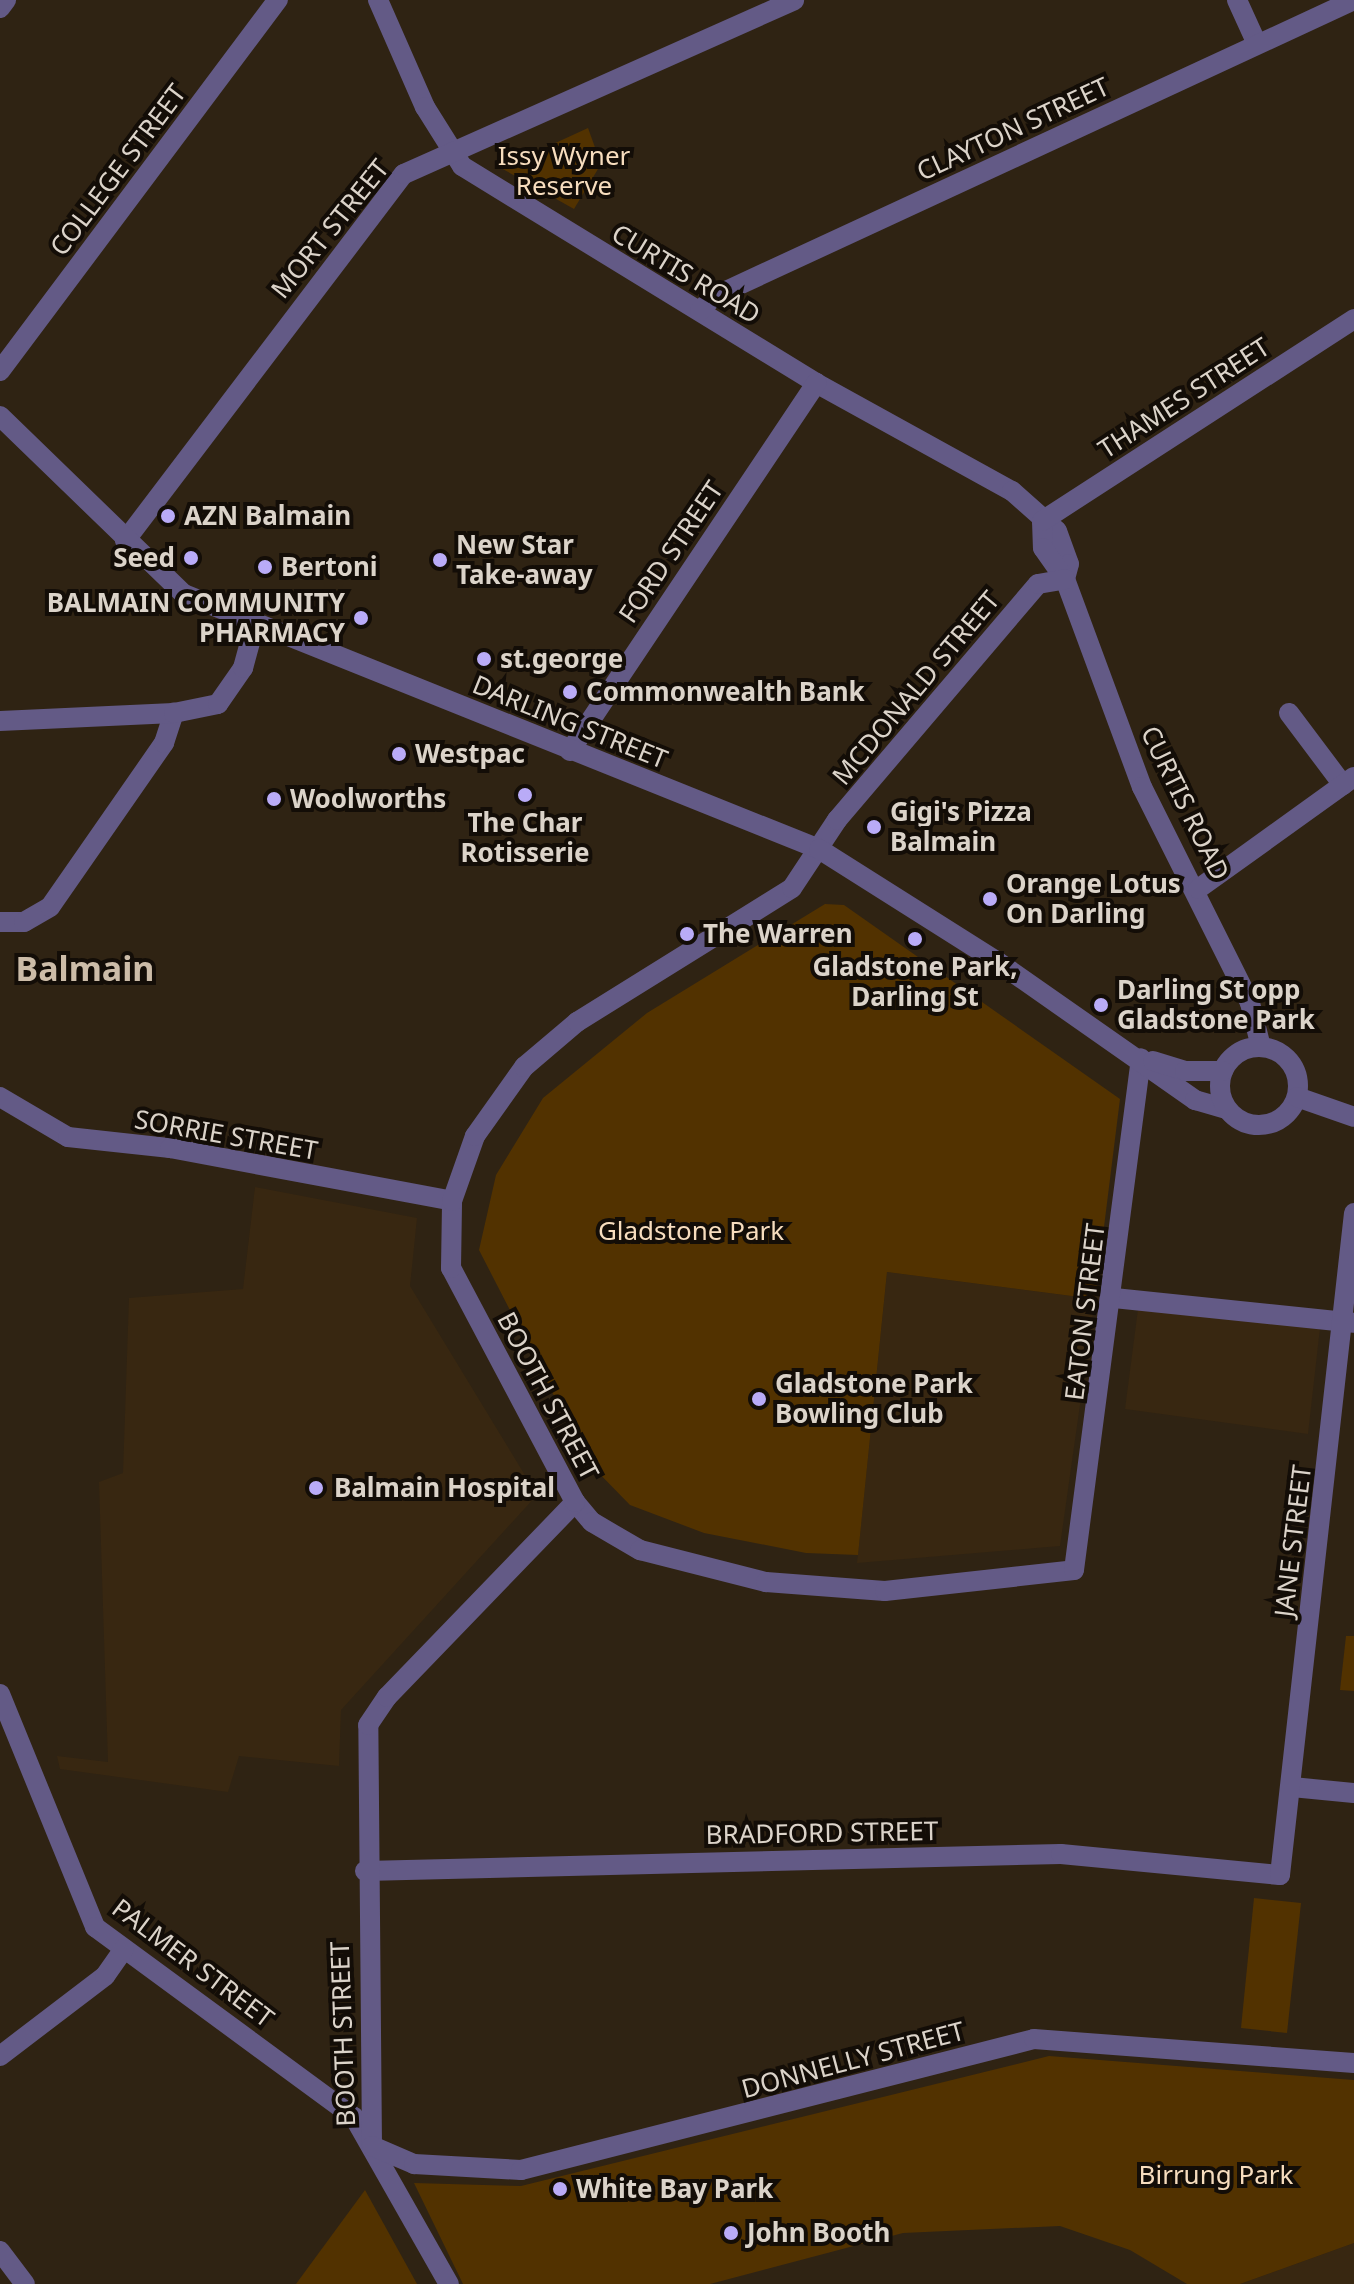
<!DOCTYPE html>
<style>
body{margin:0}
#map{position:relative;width:1354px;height:2284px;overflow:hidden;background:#2f2313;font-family:"Noto Sans",sans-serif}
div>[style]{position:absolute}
.built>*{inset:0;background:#382711}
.green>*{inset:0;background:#523200}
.minor>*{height:20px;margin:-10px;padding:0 10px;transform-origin:10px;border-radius:10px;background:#635a86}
.tertiary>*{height:20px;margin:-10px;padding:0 10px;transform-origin:10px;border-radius:10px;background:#635a86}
.tertiary>.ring{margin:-10px;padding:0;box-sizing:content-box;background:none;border:20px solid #635a86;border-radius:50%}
.dots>*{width:22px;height:22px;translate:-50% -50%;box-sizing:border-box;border:4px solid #130d07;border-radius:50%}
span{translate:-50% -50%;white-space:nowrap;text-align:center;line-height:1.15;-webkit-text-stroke:8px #130d07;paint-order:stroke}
.street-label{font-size:26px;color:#dbd3c9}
.park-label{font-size:26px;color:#f7ddbe}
.poi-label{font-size:26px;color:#dbd3c9;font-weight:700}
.left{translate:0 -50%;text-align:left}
.right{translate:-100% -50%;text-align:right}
.district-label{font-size:34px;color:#ccbca8;font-weight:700}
</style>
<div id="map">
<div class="built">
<i style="clip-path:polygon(255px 1187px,417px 1218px,410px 1286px,537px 1495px,341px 1710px,339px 1766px,239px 1756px,228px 1792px,60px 1769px,57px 1756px,108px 1762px,99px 1482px,123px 1473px,129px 1298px,243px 1289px)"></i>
<i style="clip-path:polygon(887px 1272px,1095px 1299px,1060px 1546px,857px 1563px)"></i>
<i style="clip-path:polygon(1138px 1309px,1320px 1328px,1308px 1434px,1125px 1409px)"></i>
<i style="clip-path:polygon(1354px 2243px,1354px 2284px,1240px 2284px)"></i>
</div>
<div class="green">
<i style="clip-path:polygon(588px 128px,601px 164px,574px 209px,501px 168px)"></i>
<i style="clip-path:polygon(825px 904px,844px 905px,1120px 1099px,1095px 1299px,887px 1272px,858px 1555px,806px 1553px,704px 1533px,630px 1505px,588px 1462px,479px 1250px,496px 1175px,543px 1098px,647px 1013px)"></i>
<i style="clip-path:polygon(1346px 1636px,1354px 1636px,1354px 1691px,1340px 1690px)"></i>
<i style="clip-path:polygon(1254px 1898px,1301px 1903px,1287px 2033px,1241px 2028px)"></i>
<i style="clip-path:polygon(1049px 2056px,1354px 2080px,1354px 2243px,1240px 2284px,1187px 2284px,1130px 2250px,1060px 2226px,903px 2233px,710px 2284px,463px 2284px,414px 2183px,521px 2186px)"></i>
<i style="clip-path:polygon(365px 2190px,417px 2284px,296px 2284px)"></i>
</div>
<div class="minor">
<i style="left:378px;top:0;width:117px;rotate:66.3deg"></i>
<i style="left:425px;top:107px;width:70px;rotate:57.9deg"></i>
<i style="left:462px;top:166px;width:415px;rotate:31.5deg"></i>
<i style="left:816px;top:383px;width:224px;rotate:28.9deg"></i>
<i style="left:1012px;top:491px;width:60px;rotate:41.6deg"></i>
<i style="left:1057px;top:531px;width:35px;rotate:70deg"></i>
<i style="left:1069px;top:564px;width:16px;rotate:105deg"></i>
<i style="left:1237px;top:0;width:48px;rotate:65.6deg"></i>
<i style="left:0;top:8px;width:10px;rotate:-53deg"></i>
<i style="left:700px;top:311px;width:19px;rotate:-47deg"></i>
<i style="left:713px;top:297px;width:706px;rotate:-24.86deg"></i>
<i style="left:0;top:371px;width:464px;rotate:-53.2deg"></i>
<i style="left:1042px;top:521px;width:27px;rotate:88deg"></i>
<i style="left:1043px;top:548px;width:38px;rotate:55deg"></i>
<i style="left:1065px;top:579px;width:222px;rotate:69.7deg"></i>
<i style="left:1142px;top:787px;width:241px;rotate:63.4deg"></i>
<i style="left:1250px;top:1003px;width:45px;rotate:76deg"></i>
<i style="left:1042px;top:521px;width:372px;rotate:-32.9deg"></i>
<i style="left:125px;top:541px;width:461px;rotate:-52.8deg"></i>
<i style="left:404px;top:174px;width:427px;rotate:-24deg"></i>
<i style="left:1289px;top:713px;width:90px;rotate:53.1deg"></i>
<i style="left:570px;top:751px;width:443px;rotate:-56.2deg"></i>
<i style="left:1198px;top:889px;width:192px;rotate:-35.7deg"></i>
<i style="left:0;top:922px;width:24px"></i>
<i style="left:24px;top:922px;width:30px;rotate:-30deg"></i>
<i style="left:50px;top:907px;width:200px;rotate:-55.2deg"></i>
<i style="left:164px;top:743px;width:32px;rotate:-72deg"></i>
<i style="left:0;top:1097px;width:79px;rotate:30.5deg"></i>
<i style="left:68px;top:1137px;width:103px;rotate:6.2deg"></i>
<i style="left:170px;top:1148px;width:287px;rotate:10.6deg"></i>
<i style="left:1114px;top:1298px;width:241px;rotate:5.9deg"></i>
<i style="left:575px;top:1502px;width:26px;rotate:50deg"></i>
<i style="left:592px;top:1522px;width:56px;rotate:30.3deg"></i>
<i style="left:640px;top:1550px;width:130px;rotate:14.3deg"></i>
<i style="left:766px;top:1582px;width:119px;rotate:4.3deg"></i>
<i style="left:885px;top:1591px;width:190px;rotate:-6.3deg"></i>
<i style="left:1074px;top:1570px;width:516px;rotate:-82.54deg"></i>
<i style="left:0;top:1694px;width:252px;rotate:67.8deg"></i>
<i style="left:95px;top:1927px;width:321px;rotate:36.3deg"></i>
<i style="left:354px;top:2117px;width:192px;rotate:60.4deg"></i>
<i style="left:1292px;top:1787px;width:62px;rotate:5.5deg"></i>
<i style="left:365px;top:1871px;width:696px;rotate:-1.4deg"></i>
<i style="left:1061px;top:1854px;width:220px;rotate:5.5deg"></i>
<i style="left:1280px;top:1875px;width:666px;rotate:-83.62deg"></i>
<i style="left:0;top:2056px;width:132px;rotate:-37.3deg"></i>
<i style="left:105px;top:1976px;width:33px;rotate:-55deg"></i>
<i style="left:372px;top:2146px;width:421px;rotate:-90.5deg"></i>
<i style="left:368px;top:1725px;width:34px;rotate:-56deg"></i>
<i style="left:387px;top:1697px;width:271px;rotate:-46deg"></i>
<i style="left:575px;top:1502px;width:265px;rotate:-117.9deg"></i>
<i style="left:451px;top:1268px;width:67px;rotate:-89.1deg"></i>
<i style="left:452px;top:1201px;width:69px;rotate:-70.5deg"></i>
<i style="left:475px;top:1136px;width:85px;rotate:-54.6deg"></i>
<i style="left:524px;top:1067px;width:70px;rotate:-40.3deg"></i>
<i style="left:577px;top:1022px;width:253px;rotate:-31.9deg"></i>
<i style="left:792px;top:888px;width:82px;rotate:-56.5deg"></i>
<i style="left:837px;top:820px;width:310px;rotate:-49.6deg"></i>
<i style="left:1038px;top:584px;width:27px;rotate:-10deg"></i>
<i style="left:372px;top:2146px;width:46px;rotate:23.2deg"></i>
<i style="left:414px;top:2164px;width:107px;rotate:3.2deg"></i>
<i style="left:521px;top:2170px;width:529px;rotate:-14.32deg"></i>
<i style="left:1034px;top:2039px;width:321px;rotate:4.3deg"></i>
<i style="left:0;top:2251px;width:41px;rotate:52.9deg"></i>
</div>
<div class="tertiary">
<i style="left:0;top:416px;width:256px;rotate:44.1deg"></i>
<i style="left:184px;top:594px;width:684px;rotate:21.88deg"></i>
<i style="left:819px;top:849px;width:212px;rotate:32.3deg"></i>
<i style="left:998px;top:962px;width:241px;rotate:35deg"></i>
<i style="left:1195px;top:1100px;width:33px;rotate:16deg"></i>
<i style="left:0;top:721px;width:174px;rotate:-2.6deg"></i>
<i style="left:174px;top:713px;width:45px;rotate:-11.6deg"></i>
<i style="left:218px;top:704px;width:44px;rotate:-55.2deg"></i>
<i style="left:243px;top:668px;width:46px;rotate:-74.7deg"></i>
<i class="ring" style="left:1220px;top:1047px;width:58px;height:58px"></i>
<i style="left:1153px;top:1061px;width:34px;rotate:17deg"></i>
<i style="left:1185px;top:1071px;width:38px"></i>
<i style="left:1297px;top:1097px;width:60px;rotate:19.3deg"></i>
</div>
<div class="dots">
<i style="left:168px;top:516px;background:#b9abf7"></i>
<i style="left:191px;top:558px;background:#b9abf7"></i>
<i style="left:440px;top:560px;background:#b9abf7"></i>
<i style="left:265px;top:567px;background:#b9abf7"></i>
<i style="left:361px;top:618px;background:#b9abf7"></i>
<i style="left:484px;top:659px;background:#b9abf7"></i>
<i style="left:570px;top:692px;background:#b9abf7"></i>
<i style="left:399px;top:754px;background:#b9abf7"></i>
<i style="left:525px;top:795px;background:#b9abf7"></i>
<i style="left:274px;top:799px;background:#b9abf7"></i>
<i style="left:874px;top:827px;background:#b9abf7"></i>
<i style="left:990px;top:899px;background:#b9abf7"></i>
<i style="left:687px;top:934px;background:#b9abf7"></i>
<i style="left:915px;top:939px;background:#b9abf7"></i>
<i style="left:1101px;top:1005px;background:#b9abf7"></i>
<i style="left:759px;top:1399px;background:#b9abf7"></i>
<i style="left:316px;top:1488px;background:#b9abf7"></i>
<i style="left:560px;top:2189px;background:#b9abf7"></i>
<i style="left:731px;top:2233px;background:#b9abf7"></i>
</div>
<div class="street-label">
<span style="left:1013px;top:129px;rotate:-25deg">CLAYTON STREET</span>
<span style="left:118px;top:170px;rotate:-53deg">COLLEGE STREET</span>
<span style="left:330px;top:229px;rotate:-51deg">MORT STREET</span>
<span style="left:686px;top:274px;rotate:31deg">CURTIS ROAD</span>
<span style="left:1184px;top:398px;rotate:-33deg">THAMES STREET</span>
<span style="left:671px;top:552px;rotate:-56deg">FORD STREET</span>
<span style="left:916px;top:688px;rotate:-50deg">MCDONALD STREET</span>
<span style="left:570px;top:722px;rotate:22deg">DARLING STREET</span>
<span style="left:1185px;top:803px;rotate:64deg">CURTIS ROAD</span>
<span style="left:226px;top:1135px;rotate:10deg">SORRIE STREET</span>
<span style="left:1085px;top:1312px;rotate:-83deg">EATON STREET</span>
<span style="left:548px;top:1396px;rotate:62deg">BOOTH STREET</span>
<span style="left:1293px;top:1541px;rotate:-83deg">JANE STREET</span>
<span style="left:822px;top:1833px;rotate:-1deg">BRADFORD STREET</span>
<span style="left:193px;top:1963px;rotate:37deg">PALMER STREET</span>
<span style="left:343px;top:2034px;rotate:-92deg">BOOTH STREET</span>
<span style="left:853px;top:2060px;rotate:-15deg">DONNELLY STREET</span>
</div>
<div class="park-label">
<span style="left:564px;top:171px">Issy Wyner<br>Reserve</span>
<span style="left:691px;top:1231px">Gladstone Park</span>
<span style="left:1216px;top:2175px">Birrung Park</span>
</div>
<div class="poi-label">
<span class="left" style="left:184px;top:516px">AZN Balmain</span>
<span class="left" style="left:456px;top:560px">New Star<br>Take-away</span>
<span class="right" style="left:175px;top:558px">Seed</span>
<span class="left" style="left:281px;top:567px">Bertoni</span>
<span class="right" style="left:345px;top:618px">BALMAIN COMMUNITY<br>PHARMACY</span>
<span class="left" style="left:500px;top:659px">st.george</span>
<span class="left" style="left:586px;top:692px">Commonwealth Bank</span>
<span class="left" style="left:415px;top:754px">Westpac</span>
<span class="left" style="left:290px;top:799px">Woolworths</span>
<span class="left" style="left:890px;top:827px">Gigi's Pizza<br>Balmain</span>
<span style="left:525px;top:838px">The Char<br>Rotisserie</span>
<span class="left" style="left:1006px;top:899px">Orange Lotus<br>On Darling</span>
<span class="left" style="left:703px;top:934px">The Warren</span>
<span style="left:915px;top:982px">Gladstone Park,<br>Darling St</span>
<span class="left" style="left:1117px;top:1005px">Darling St opp<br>Gladstone Park</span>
<span class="left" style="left:775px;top:1399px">Gladstone Park<br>Bowling Club</span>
<span class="left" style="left:334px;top:1488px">Balmain Hospital</span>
<span class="left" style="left:576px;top:2189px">White Bay Park</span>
<span class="left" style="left:747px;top:2233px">John Booth</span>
</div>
<div class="district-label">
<span style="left:85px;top:969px">Balmain</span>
</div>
</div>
